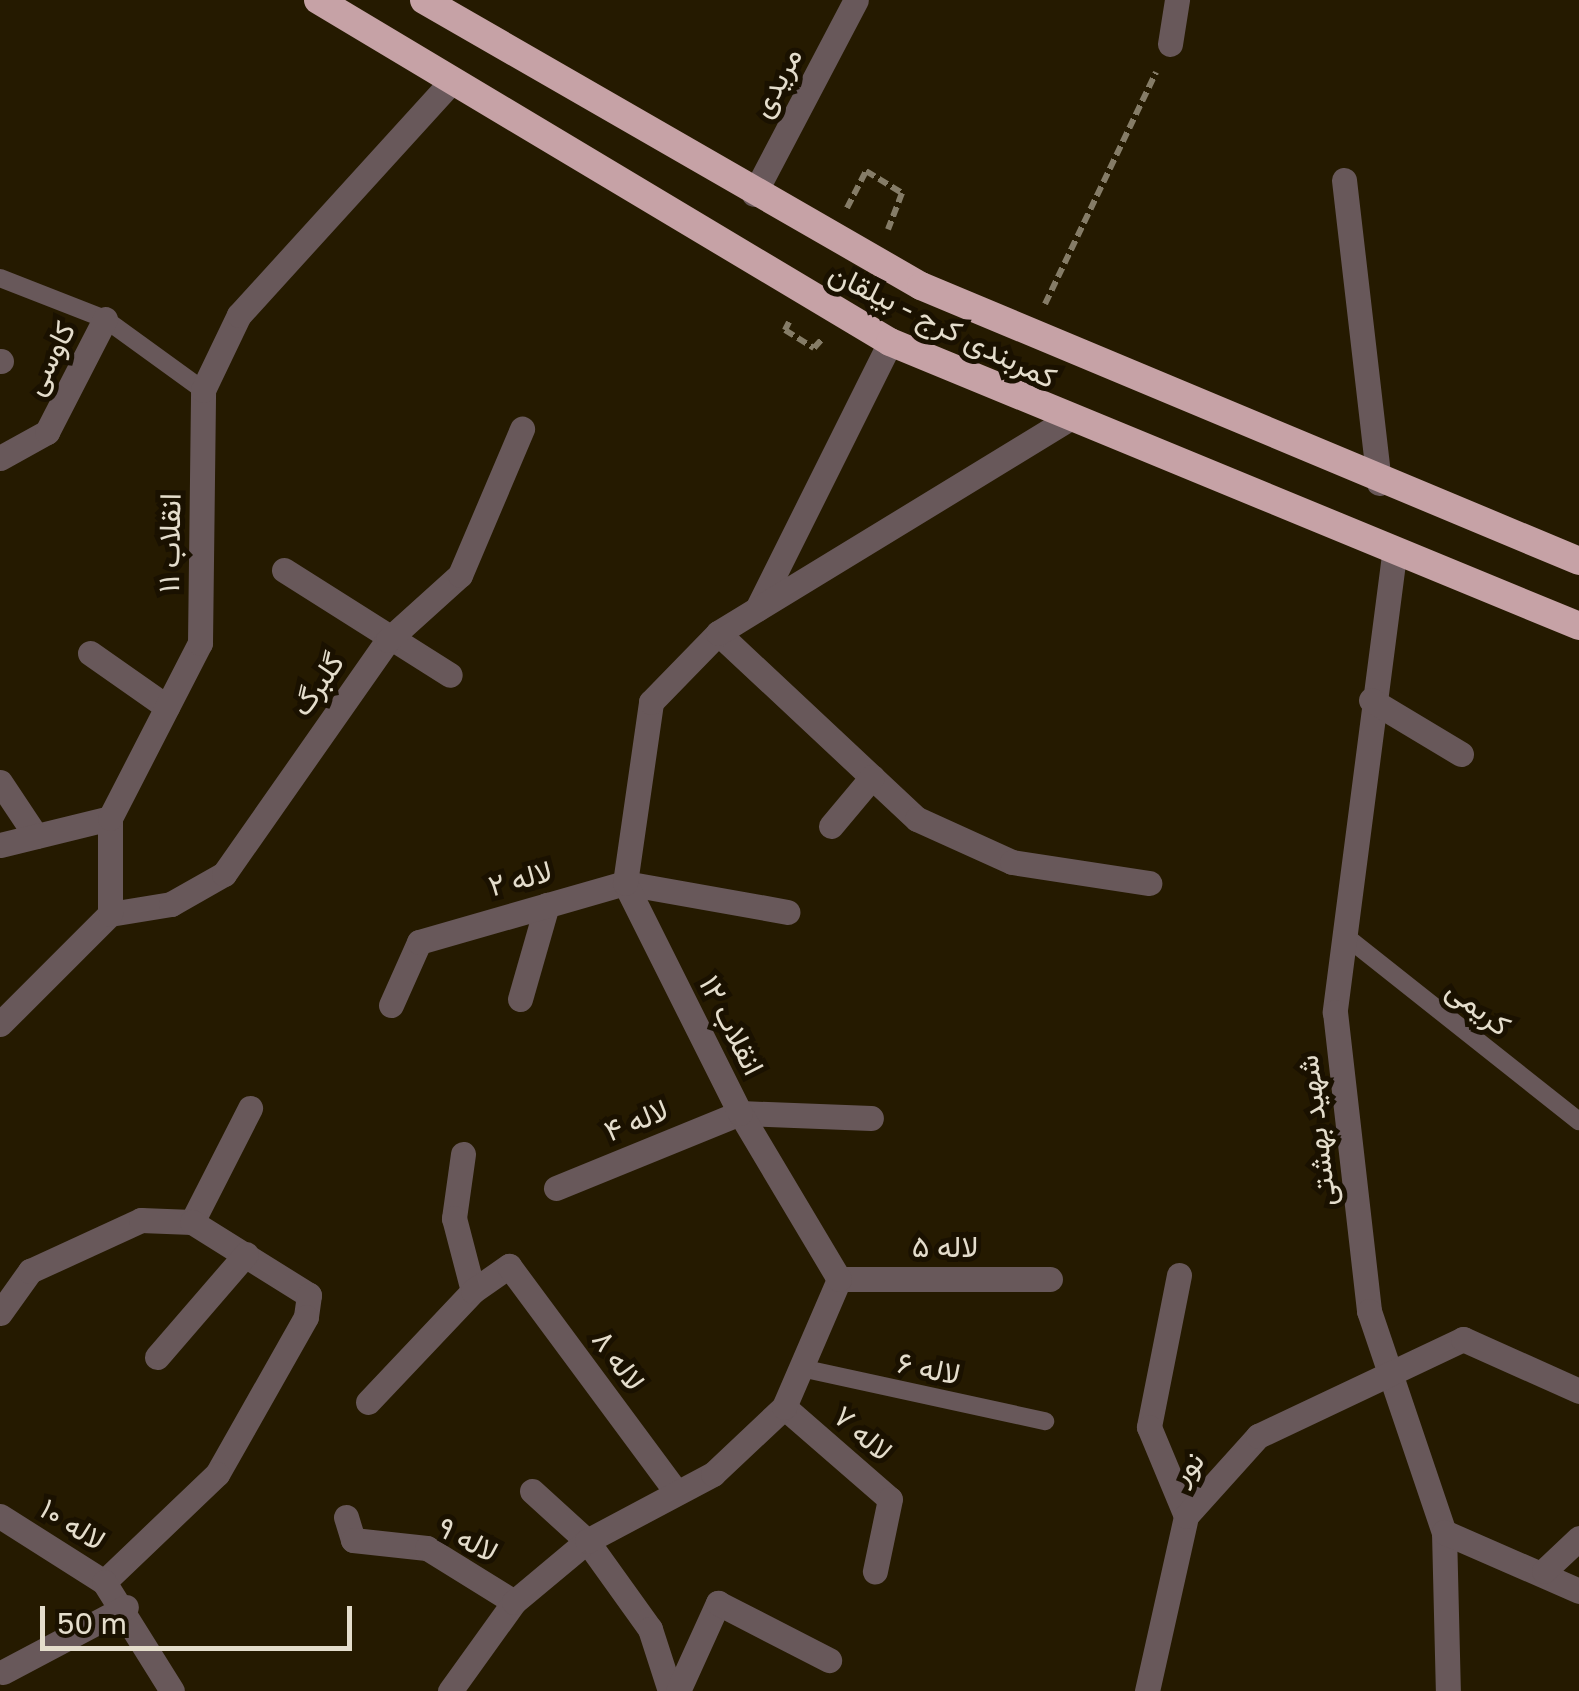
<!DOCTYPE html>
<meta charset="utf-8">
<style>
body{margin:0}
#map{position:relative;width:1579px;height:1691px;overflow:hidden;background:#251a00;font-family:"Golos Text",Vazirmatn,sans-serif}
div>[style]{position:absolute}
.path>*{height:6px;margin-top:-3px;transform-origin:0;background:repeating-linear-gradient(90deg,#857c67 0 10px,transparent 0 15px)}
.service>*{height:18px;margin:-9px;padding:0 9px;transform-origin:9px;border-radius:9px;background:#68585a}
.minor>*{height:25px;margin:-12.5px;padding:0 12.5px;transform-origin:12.5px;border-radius:12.5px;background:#68585a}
.trunk>*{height:28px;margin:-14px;padding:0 14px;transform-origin:14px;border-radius:14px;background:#c6a2a6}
span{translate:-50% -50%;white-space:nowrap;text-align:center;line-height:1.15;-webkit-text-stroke:10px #1a1100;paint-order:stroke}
.street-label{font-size:30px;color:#e4ddcc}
.scale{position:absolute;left:40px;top:1606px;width:312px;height:45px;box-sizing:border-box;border:5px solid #e4ddcc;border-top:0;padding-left:12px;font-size:30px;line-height:35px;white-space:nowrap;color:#e4ddcc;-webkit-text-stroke:8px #1a1100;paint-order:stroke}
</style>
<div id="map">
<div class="path">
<i style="left:847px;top:208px;width:42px;rotate:-62.8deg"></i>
<i style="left:866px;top:171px;width:42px;rotate:31.4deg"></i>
<i style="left:902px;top:193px;width:39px;rotate:111deg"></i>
<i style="left:1045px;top:304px;width:257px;rotate:-64.4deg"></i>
<i style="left:789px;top:322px;width:9px;rotate:117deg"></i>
<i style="left:785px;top:330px;width:34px;rotate:32deg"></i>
<i style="left:814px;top:348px;width:13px;rotate:-48deg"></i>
</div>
<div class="service">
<i style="left:0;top:278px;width:113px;rotate:21.3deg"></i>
<i style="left:105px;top:319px;width:121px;rotate:35.9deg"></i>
<i style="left:1344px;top:935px;width:300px;rotate:38.4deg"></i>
<i style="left:801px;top:1368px;width:250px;rotate:12.3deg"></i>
</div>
<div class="minor">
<i style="left:1170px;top:44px;width:45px;rotate:-81deg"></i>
<i style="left:1344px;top:180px;width:305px;rotate:83.4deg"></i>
<i style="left:754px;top:194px;width:219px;rotate:-62.3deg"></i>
<i style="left:0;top:361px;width:1px"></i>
<i style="left:0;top:458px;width:54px;rotate:-29deg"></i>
<i style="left:47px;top:432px;width:127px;rotate:-62.8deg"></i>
<i style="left:1394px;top:555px;width:461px;rotate:97.4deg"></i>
<i style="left:1335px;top:1012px;width:301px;rotate:83.5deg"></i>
<i style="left:1369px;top:1311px;width:233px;rotate:71.3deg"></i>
<i style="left:1444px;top:1532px;width:159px;rotate:88.6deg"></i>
<i style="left:284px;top:570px;width:196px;rotate:32.3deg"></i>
<i style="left:757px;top:609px;width:298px;rotate:-63.5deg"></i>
<i style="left:718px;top:633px;width:272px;rotate:43.1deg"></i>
<i style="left:917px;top:819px;width:104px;rotate:24.4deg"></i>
<i style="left:1012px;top:862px;width:139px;rotate:8.7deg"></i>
<i style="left:90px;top:653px;width:94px;rotate:35deg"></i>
<i style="left:1371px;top:700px;width:105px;rotate:31deg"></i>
<i style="left:0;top:782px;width:65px;rotate:56.3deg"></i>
<i style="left:831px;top:826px;width:64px;rotate:-50.1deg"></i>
<i style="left:0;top:845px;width:113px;rotate:-13.8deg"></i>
<i style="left:110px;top:914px;width:62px;rotate:-9.3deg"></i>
<i style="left:171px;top:904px;width:61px;rotate:-29.5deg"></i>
<i style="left:224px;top:874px;width:286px;rotate:-55deg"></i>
<i style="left:388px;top:640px;width:97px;rotate:-42.1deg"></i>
<i style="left:460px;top:575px;width:159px;rotate:-67deg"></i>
<i style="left:520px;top:999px;width:98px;rotate:-74deg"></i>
<i style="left:391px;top:1005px;width:69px;rotate:-66deg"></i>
<i style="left:419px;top:942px;width:214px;rotate:-16deg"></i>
<i style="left:625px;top:883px;width:165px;rotate:10.1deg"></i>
<i style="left:0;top:1024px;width:156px;rotate:-45deg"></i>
<i style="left:110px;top:914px;width:96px;rotate:-90deg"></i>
<i style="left:110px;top:818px;width:197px;rotate:-62.8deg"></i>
<i style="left:200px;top:643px;width:253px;rotate:-89.3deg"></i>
<i style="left:203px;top:390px;width:83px;rotate:-64.4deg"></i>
<i style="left:239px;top:315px;width:312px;rotate:-47.7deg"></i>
<i style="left:463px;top:1154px;width:65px;rotate:98deg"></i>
<i style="left:454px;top:1218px;width:75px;rotate:75.4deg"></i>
<i style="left:556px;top:1188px;width:199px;rotate:-22.2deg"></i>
<i style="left:740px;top:1113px;width:131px;rotate:2.2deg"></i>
<i style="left:192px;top:1222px;width:128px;rotate:-63deg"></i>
<i style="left:1179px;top:1275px;width:155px;rotate:101.2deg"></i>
<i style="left:1149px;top:1427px;width:96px;rotate:67.4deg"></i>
<i style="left:839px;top:1279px;width:211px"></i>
<i style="left:0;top:1313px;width:52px;rotate:-54.5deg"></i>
<i style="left:30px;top:1271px;width:122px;rotate:-24.7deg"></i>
<i style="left:141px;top:1220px;width:51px;rotate:2.2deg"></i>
<i style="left:192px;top:1222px;width:138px;rotate:32deg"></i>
<i style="left:309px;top:1295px;width:22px;rotate:98deg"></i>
<i style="left:306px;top:1317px;width:180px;rotate:119.5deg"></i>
<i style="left:217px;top:1474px;width:156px;rotate:136.3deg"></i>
<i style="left:157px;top:1357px;width:136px;rotate:-49.2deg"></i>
<i style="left:368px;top:1402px;width:153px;rotate:-46.6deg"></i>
<i style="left:473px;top:1291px;width:44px;rotate:-34.8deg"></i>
<i style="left:509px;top:1266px;width:282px;rotate:53.5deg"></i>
<i style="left:784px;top:1407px;width:140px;rotate:41deg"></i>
<i style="left:890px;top:1499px;width:74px;rotate:101.8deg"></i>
<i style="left:532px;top:1491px;width:74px;rotate:42.3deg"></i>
<i style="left:587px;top:1541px;width:108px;rotate:54.4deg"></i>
<i style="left:650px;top:1629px;width:65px;rotate:72.1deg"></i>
<i style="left:0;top:1516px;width:123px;rotate:32.4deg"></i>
<i style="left:104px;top:1582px;width:128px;rotate:58deg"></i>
<i style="left:346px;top:1517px;width:24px;rotate:73deg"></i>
<i style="left:353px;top:1540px;width:74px;rotate:6.2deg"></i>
<i style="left:427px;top:1548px;width:102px;rotate:31.8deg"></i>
<i style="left:1444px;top:1532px;width:147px;rotate:23.6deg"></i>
<i style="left:1544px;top:1571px;width:48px;rotate:-43.3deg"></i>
<i style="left:3px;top:1672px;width:139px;rotate:-27.9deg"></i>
<i style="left:450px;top:1691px;width:110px;rotate:-54.3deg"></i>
<i style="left:514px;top:1602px;width:95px;rotate:-39.9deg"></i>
<i style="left:587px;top:1541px;width:143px;rotate:-28deg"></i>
<i style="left:713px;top:1474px;width:98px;rotate:-43.3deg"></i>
<i style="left:784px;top:1407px;width:139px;rotate:-66.7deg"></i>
<i style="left:839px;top:1279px;width:193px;rotate:-120.8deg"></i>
<i style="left:740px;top:1113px;width:257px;rotate:-116.6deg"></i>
<i style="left:625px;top:883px;width:183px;rotate:-81.8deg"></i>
<i style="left:651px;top:702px;width:96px;rotate:-45.8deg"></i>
<i style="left:718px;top:633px;width:407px;rotate:-31.4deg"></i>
<i style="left:678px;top:1691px;width:97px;rotate:-65.6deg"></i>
<i style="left:718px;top:1603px;width:125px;rotate:27.2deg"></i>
<i style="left:1147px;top:1691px;width:179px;rotate:-77.4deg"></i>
<i style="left:1186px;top:1516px;width:108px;rotate:-48deg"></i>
<i style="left:1258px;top:1436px;width:227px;rotate:-25.3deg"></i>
<i style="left:1463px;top:1339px;width:127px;rotate:24.1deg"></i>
</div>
<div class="trunk">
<i style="left:318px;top:0;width:666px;rotate:30.88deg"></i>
<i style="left:890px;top:342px;width:745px;rotate:22.4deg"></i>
<i style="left:424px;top:0;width:573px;rotate:29.92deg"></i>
<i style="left:921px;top:286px;width:713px;rotate:22.68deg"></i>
</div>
<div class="street-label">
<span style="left:776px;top:82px;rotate:-62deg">مریدی</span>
<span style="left:943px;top:325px;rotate:26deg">کمربندی کرج - بیلقان</span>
<span style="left:49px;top:358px;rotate:-63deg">کاوسی</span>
<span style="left:169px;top:543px;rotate:-89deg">انقلاب ۱۱</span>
<span style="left:317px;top:684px;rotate:-55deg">گلبرگ</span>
<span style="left:520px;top:878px;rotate:-15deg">لاله ۲</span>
<span style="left:1479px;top:1007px;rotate:38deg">کریمی</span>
<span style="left:732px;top:1025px;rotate:63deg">انقلاب ۱۲</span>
<span style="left:636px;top:1120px;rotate:-22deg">لاله ۴</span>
<span style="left:1316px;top:1131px;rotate:-97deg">شهید بهشتی</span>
<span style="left:945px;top:1246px">لاله ۵</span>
<span style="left:619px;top:1360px;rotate:54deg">لاله ۸</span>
<span style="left:929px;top:1368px;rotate:12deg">لاله ۶</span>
<span style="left:863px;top:1433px;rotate:41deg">لاله ۷</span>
<span style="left:1187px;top:1467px;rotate:-48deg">نور</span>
<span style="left:73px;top:1524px;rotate:32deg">لاله ۱۰</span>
<span style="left:468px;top:1539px;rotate:28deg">لاله ۹</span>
</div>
<div class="scale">50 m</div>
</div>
